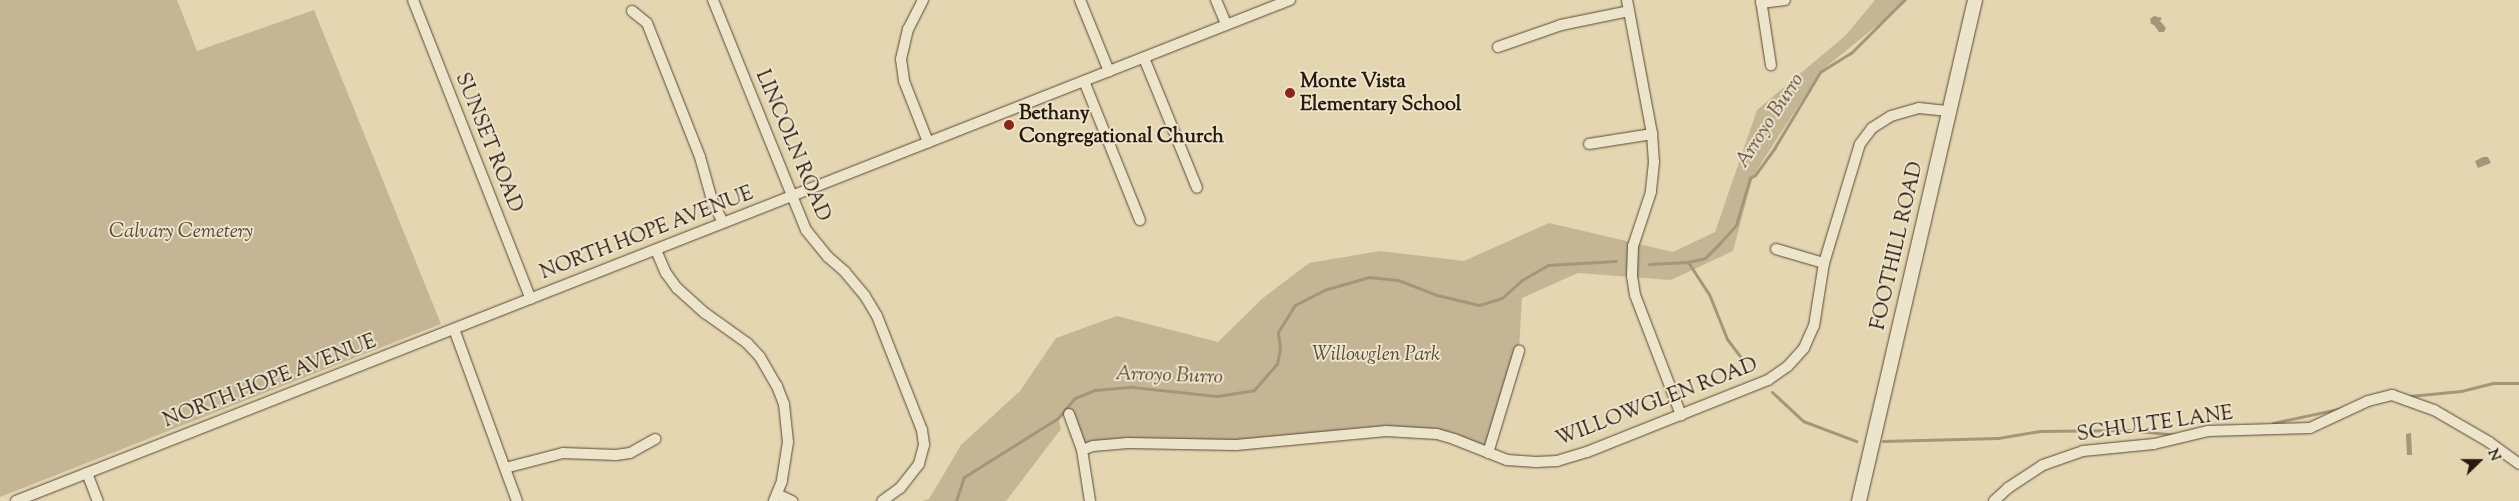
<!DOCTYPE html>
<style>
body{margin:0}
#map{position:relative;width:2519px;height:501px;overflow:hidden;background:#e4d6b0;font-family:"Sorts Mill Goudy",serif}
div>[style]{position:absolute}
.green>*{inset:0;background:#c4b695}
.water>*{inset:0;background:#a49679}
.stream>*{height:3px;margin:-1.5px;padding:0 1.5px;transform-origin:1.5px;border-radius:1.5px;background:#a49679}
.roads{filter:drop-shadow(0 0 1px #574937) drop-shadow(0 0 1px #574937)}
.street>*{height:10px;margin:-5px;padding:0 5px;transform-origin:5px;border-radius:5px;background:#ede4cc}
.secondary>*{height:14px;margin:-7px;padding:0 7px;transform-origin:7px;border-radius:7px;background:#ede4cc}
.dots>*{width:14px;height:14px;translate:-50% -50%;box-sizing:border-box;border:2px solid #ede4cc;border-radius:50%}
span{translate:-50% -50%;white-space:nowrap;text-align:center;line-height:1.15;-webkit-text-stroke:4px #ede4cc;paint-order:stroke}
.poi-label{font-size:20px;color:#281a0f;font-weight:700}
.left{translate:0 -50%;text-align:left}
.street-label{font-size:20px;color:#281a0f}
.park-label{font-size:20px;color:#574937;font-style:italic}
.water-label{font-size:21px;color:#5a4c39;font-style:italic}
.north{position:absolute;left:2454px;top:436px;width:50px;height:50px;-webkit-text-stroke:4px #ede4cc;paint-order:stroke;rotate:68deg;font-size:14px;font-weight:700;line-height:20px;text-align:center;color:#281a0f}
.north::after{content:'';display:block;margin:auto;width:18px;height:22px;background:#281a0f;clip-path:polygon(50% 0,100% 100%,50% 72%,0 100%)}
</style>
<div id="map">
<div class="green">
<i style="clip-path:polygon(0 0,177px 0,197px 51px,314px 10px,441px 324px,0 497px)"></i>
<i style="clip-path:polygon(1875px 0,1908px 0,1820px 72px,1753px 176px,1733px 251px,1671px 280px,1578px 273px,1522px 298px,1519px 351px,1488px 453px,1414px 432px,1236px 445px,1151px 442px,1082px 450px,1068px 414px,1058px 418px,1061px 429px,1006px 501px,922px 501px,929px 499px,961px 445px,1020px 391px,1056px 338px,1117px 316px,1218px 342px,1263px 298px,1309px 263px,1380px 251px,1464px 261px,1549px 223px,1673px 252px,1715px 232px,1757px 110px,1846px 35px)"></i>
</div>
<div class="water">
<i style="clip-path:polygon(2154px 16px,2162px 18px,2160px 21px,2166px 28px,2164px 32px,2159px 32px,2154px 25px,2151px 24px,2150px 19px)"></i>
<i style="clip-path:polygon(2483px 157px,2488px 157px,2491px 163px,2478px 168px,2475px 161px)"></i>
<i style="clip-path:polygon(2411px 433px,2412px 455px,2407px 455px,2406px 434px)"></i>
</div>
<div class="stream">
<i style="left:1688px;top:262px;width:38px;rotate:57deg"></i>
<i style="left:1709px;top:294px;width:48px;rotate:68.2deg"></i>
<i style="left:1727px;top:339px;width:25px;rotate:53deg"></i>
<i style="left:1649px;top:264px;width:39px;rotate:-3deg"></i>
<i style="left:1688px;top:262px;width:17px;rotate:-13deg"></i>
<i style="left:1705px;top:258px;width:20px;rotate:-45deg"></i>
<i style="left:1719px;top:244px;width:25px;rotate:-48deg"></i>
<i style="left:1736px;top:225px;width:49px;rotate:-73.4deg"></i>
<i style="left:1750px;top:178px;width:6px;rotate:-31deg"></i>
<i style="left:1755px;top:175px;width:34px;rotate:-54deg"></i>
<i style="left:1775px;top:147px;width:87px;rotate:-59deg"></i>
<i style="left:1820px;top:72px;width:36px;rotate:-32deg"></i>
<i style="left:1851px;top:53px;width:75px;rotate:-45deg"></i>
<i style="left:1772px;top:392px;width:42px;rotate:43.1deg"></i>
<i style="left:1803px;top:421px;width:57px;rotate:20.7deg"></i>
<i style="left:2410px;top:396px;width:51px;rotate:-5.6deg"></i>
<i style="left:2461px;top:391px;width:34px;rotate:-14deg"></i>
<i style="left:2494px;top:383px;width:25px"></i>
<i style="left:2273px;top:423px;width:72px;rotate:-12.1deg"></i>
<i style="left:1883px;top:441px;width:115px;rotate:-1.5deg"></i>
<i style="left:1998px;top:438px;width:43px;rotate:-9.5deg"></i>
<i style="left:2040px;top:431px;width:87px;rotate:-0.7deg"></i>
<i style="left:2127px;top:430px;width:51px;rotate:5.6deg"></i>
<i style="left:956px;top:501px;width:25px;rotate:-72deg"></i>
<i style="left:964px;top:477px;width:111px;rotate:-32.1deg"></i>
<i style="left:1058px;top:418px;width:26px;rotate:-50deg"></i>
<i style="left:1075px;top:398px;width:22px;rotate:-22deg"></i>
<i style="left:1095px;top:390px;width:37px;rotate:-5deg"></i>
<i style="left:1132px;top:387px;width:85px;rotate:6deg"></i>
<i style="left:1217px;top:396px;width:37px;rotate:-9deg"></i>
<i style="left:1254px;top:390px;width:35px;rotate:-49deg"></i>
<i style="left:1277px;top:364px;width:15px;rotate:-79deg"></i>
<i style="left:1280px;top:349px;width:17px;rotate:-97deg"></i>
<i style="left:1278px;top:332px;width:32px;rotate:-58deg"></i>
<i style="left:1295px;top:305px;width:36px;rotate:-27deg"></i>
<i style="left:1327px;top:289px;width:44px;rotate:-15.9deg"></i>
<i style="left:1369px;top:277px;width:29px;rotate:6deg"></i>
<i style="left:1398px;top:280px;width:42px;rotate:21deg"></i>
<i style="left:1437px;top:295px;width:43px;rotate:13.4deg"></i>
<i style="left:1479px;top:305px;width:24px;rotate:-17deg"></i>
<i style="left:1502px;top:298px;width:27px;rotate:-42deg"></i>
<i style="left:1522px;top:280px;width:30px;rotate:-30deg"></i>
<i style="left:1548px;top:265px;width:68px;rotate:-3.4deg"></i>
</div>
<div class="roads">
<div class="street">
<i style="left:413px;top:0;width:321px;rotate:68.5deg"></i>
<i style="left:713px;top:0;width:248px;rotate:68deg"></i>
<i style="left:806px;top:230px;width:35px;rotate:51deg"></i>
<i style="left:828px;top:257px;width:23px;rotate:41deg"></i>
<i style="left:845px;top:272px;width:31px;rotate:50deg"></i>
<i style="left:865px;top:296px;width:23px;rotate:59deg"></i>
<i style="left:877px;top:316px;width:123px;rotate:68.5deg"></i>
<i style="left:922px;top:430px;width:15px;rotate:82deg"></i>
<i style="left:924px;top:445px;width:20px;rotate:105deg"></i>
<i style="left:919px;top:464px;width:31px;rotate:128deg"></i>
<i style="left:900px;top:488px;width:22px;rotate:144deg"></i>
<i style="left:923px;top:0;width:33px;rotate:117deg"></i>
<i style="left:908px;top:29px;width:31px;rotate:103deg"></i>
<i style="left:901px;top:59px;width:22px;rotate:82deg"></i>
<i style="left:904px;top:81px;width:66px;rotate:68.5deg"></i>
<i style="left:1080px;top:0;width:77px;rotate:67.8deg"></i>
<i style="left:1216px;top:0;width:26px;rotate:67deg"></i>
<i style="left:1627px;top:0;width:136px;rotate:79.4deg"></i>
<i style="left:1652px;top:134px;width:28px;rotate:86deg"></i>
<i style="left:1654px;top:162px;width:30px;rotate:96deg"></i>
<i style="left:1651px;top:192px;width:57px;rotate:108.4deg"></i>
<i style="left:1633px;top:246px;width:30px;rotate:92deg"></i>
<i style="left:1632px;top:276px;width:19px;rotate:81deg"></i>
<i style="left:1635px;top:295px;width:129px;rotate:69deg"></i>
<i style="left:1761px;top:0;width:66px;rotate:81.3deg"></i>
<i style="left:1761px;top:3px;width:24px;rotate:-7deg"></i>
<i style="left:632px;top:11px;width:19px;rotate:39deg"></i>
<i style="left:647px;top:23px;width:144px;rotate:68.4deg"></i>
<i style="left:700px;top:157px;width:45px;rotate:74.4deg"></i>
<i style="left:712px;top:200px;width:25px;rotate:64deg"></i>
<i style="left:1498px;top:47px;width:67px;rotate:-19.2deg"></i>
<i style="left:1561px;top:25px;width:69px;rotate:-11.6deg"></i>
<i style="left:1144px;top:58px;width:140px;rotate:67.8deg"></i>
<i style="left:1084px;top:81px;width:150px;rotate:68.1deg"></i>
<i style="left:1589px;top:144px;width:64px;rotate:-9deg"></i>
<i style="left:1776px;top:249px;width:50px;rotate:16.3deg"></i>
<i style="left:656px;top:250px;width:25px;rotate:67deg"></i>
<i style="left:666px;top:273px;width:19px;rotate:54deg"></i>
<i style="left:677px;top:288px;width:38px;rotate:42deg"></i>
<i style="left:705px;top:313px;width:52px;rotate:35.5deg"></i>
<i style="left:747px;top:343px;width:19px;rotate:47deg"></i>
<i style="left:760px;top:357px;width:34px;rotate:60deg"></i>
<i style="left:777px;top:386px;width:19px;rotate:69deg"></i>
<i style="left:784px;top:404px;width:38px;rotate:84deg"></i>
<i style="left:788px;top:442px;width:39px;rotate:99deg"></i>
<i style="left:782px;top:481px;width:22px;rotate:112deg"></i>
<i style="left:454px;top:329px;width:183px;rotate:69.9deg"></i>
<i style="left:1069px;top:414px;width:38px;rotate:70deg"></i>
<i style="left:1082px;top:450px;width:52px;rotate:81.1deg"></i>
<i style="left:1082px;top:450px;width:12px;rotate:-20deg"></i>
<i style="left:1093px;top:446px;width:35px;rotate:-5deg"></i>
<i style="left:1128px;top:443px;width:108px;rotate:1.1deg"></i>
<i style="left:1236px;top:445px;width:151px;rotate:-5.3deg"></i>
<i style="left:1386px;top:431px;width:51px;rotate:3.4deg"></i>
<i style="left:1437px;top:434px;width:18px;rotate:16deg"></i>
<i style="left:1454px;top:439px;width:57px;rotate:21.6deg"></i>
<i style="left:1507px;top:460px;width:29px;rotate:4deg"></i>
<i style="left:1536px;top:462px;width:21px;rotate:-3deg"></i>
<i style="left:1557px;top:461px;width:31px;rotate:-17deg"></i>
<i style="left:1587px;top:452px;width:195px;rotate:-21.7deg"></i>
<i style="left:1768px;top:380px;width:24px;rotate:-35deg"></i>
<i style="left:1788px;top:366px;width:24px;rotate:-48deg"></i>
<i style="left:1804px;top:348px;width:24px;rotate:-66deg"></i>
<i style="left:1814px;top:326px;width:64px;rotate:-81deg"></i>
<i style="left:1824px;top:263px;width:124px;rotate:-73.2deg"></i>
<i style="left:1860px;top:144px;width:20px;rotate:-53deg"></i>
<i style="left:1872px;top:128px;width:22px;rotate:-32deg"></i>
<i style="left:1891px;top:116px;width:29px;rotate:-16deg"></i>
<i style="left:1919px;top:108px;width:30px;rotate:6deg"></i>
<i style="left:1488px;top:453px;width:107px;rotate:-73.1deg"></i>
<i style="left:505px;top:468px;width:60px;rotate:-14.5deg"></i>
<i style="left:563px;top:453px;width:53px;rotate:2.2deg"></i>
<i style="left:616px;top:455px;width:14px;rotate:-8deg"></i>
<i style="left:630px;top:453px;width:29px;rotate:-29deg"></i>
<i style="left:87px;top:473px;width:30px;rotate:69deg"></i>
<i style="left:777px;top:494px;width:17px;rotate:25deg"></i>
<i style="left:16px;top:501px;width:1369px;rotate:-21.47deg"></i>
<i style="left:1994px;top:501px;width:19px;rotate:-43deg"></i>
<i style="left:2008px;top:488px;width:42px;rotate:-33.3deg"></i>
<i style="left:2043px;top:465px;width:42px;rotate:-19.3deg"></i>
<i style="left:2083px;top:451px;width:71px;rotate:-5.6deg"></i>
<i style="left:2154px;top:444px;width:56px;rotate:-13.5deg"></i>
<i style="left:2208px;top:431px;width:102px;rotate:-1.7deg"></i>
<i style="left:2310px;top:428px;width:64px;rotate:-25deg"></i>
<i style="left:2368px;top:401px;width:25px;rotate:-14deg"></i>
<i style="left:2392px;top:395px;width:45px;rotate:19.7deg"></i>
<i style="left:2434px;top:410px;width:64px;rotate:30.2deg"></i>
<i style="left:2489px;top:442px;width:37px;rotate:36deg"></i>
</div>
<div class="secondary">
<i style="left:1859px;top:501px;width:514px;rotate:-76.96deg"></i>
</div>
</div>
<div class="dots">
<i style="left:1290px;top:93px;background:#8f2418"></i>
<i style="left:1009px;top:125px;background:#8f2418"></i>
</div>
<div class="poi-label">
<span class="left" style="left:1300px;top:94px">Monte Vista<br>Elementary School</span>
<span class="left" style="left:1019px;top:126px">Bethany<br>Congregational Church</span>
</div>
<div class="street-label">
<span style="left:488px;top:143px;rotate:68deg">SUNSET ROAD</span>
<span style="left:792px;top:146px;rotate:67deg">LINCOLN ROAD</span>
<span style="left:647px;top:234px;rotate:-21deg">NORTH HOPE AVENUE</span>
<span style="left:1898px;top:246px;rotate:-77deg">FOOTHILL ROAD</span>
<span style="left:270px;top:382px;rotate:-21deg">NORTH HOPE AVENUE</span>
<span style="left:1657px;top:403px;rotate:-21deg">WILLOWGLEN ROAD</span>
<span style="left:2155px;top:425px;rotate:-8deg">SCHULTE LANE</span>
</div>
<div class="park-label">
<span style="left:181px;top:232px">Calvary Cemetery</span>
<span style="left:1376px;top:355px">Willowglen Park</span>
</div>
<div class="water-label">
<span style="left:1770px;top:121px;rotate:-57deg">Arroyo Burro</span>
<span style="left:1169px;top:376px;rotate:2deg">Arroyo Burro</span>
</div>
<div class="north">N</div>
</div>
